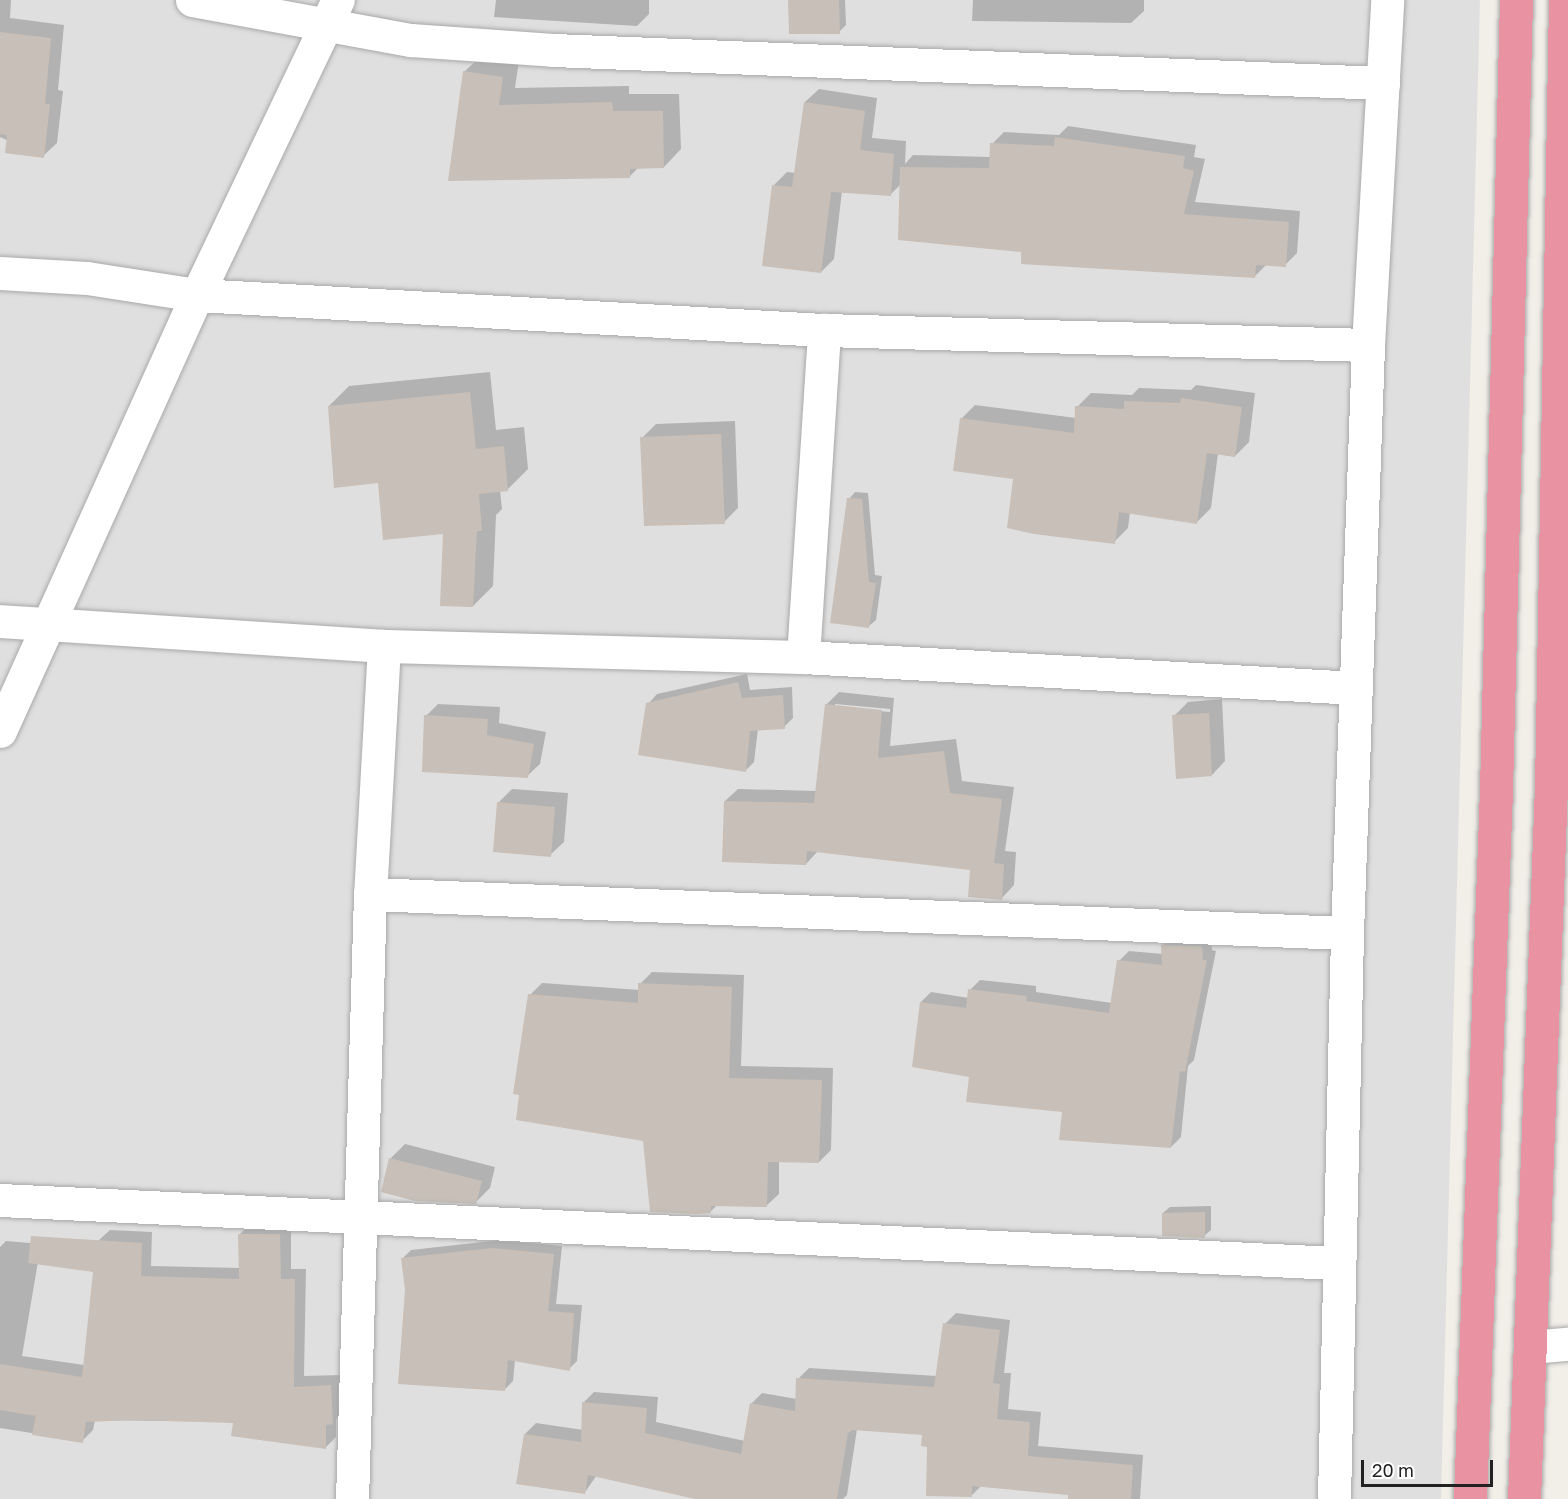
<!DOCTYPE html>
<style>
body{margin:0}
#map{position:relative;width:1568px;height:1499px;overflow:hidden;background:#f2efe9;font-family:"Golos Text",sans-serif}
div>[style]{position:absolute}
.residential>*{inset:0;background:#e0dfdf}
.shadow>*{inset:0;background:#0003}
.building>*{inset:0;background:#c7bfb8}
.roads{filter:drop-shadow(0 0 2px #a9a9a9) drop-shadow(0 0 2px #a9a9a9)}
.street>*{height:33px;margin:-16.5px;padding:0 16.5px;transform-origin:16.5px;border-radius:16.5px;background:#fff}
.highway>*{height:33px;margin:-16.5px;padding:0 16.5px;transform-origin:16.5px;border-radius:16.5px;background:#e892a2}
span{translate:-50% -50%;white-space:nowrap;text-align:center;line-height:1.15;-webkit-text-stroke:4.5px #fff;paint-order:stroke}
.scale{position:absolute;left:1361px;top:1460px;width:132px;height:27px;box-sizing:border-box;border:3px solid #222;border-top:0;padding-left:8px;font-size:18px;line-height:21px;white-space:nowrap;color:#222;-webkit-text-stroke:4px #fff;paint-order:stroke}
</style>
<div id="map">
<div class="residential">
<i style="clip-path:polygon(0 0,1480px 0,1441px 1499px,0 1499px)"></i>
</div>
<div class="shadow">
<i style="clip-path:polygon(0 0,11px 0,10px 18px,64px 25px,58px 90px,63px 91px,57px 143px,43px 156px,0 137px)"></i>
<i style="clip-path:polygon(496px 0,649px 0,649px 14px,637px 26px,494px 17px)"></i>
<i style="clip-path:polygon(790px 0,845px 0,846px 25px,839px 32px)"></i>
<i style="clip-path:polygon(973px 0,1144px 0,1144px 11px,1131px 23px,972px 21px)"></i>
<i style="clip-path:polygon(482px 55px,519px 60px,515px 88px,629px 86px,629px 94px,679px 94px,681px 149px,664px 167px,639px 167px,630px 176px,449px 179px,464px 72px)"></i>
<i style="clip-path:polygon(819px 89px,877px 98px,872px 138px,906px 141px,905px 164px,913px 155px,991px 157px,992px 144px,1004px 132px,1059px 135px,1068px 126px,1196px 145px,1194px 157px,1205px 159px,1195px 202px,1300px 211px,1297px 253px,1285px 265px,1267px 264px,1254px 277px,1023px 250px,901px 184px,890px 195px,842px 191px,834px 259px,821px 272px,774px 185px,787px 172px,796px 173px,805px 102px)"></i>
<i style="clip-path:polygon(490px 372px,496px 430px,524px 427px,528px 469px,507px 490px,500px 490px,502px 509px,496px 515px,493px 586px,473px 606px,445px 532px,379px 482px,329px 406px,349px 386px)"></i>
<i style="clip-path:polygon(1196px 385px,1255px 393px,1249px 442px,1235px 456px,1218px 453px,1211px 508px,1197px 522px,1130px 512px,1128px 528px,1114px 542px,1015px 478px,961px 419px,975px 405px,1076px 418px,1077px 407px,1091px 393px,1132px 395px,1139px 388px,1191px 390px)"></i>
<i style="clip-path:polygon(735px 421px,738px 508px,724px 522px,642px 438px,656px 424px)"></i>
<i style="clip-path:polygon(855px 492px,868px 493px,875px 575px,882px 576px,876px 620px,869px 626px,849px 499px)"></i>
<i style="clip-path:polygon(747px 674px,750px 690px,792px 687px,793px 718px,784px 727px,758px 729px,754px 762px,745px 771px,648px 704px,657px 694px)"></i>
<i style="clip-path:polygon(evenodd,839px 692px,894px 698px,890px 746px,956px 739px,962px 781px,1014px 787px,1005px 851px,1016px 852px,1014px 885px,1002px 898px,972px 869px,818px 851px,806px 864px,725px 801px,738px 789px,816px 791px,826px 705px,839px 692px,835px 704px,890px 709px,890px 712px,835px 707px,835px 704px)"></i>
<i style="clip-path:polygon(1222px 699px,1225px 761px,1212px 775px,1174px 716px,1188px 702px)"></i>
<i style="clip-path:polygon(438px 704px,500px 707px,499px 723px,546px 732px,540px 764px,527px 776px,426px 716px)"></i>
<i style="clip-path:polygon(512px 789px,568px 793px,564px 842px,550px 855px,498px 803px)"></i>
<i style="clip-path:polygon(1173px 935px,1211px 937px,1212px 950px,1216px 951px,1194px 1060px,1188px 1066px,1181px 1137px,1171px 1147px,970px 1076px,921px 1002px,931px 992px,969px 998px,970px 990px,980px 980px,1036px 986px,1036px 992px,1112px 1003px,1119px 961px,1129px 951px,1163px 954px,1163px 945px)"></i>
<i style="clip-path:polygon(652px 972px,744px 975px,741px 1066px,833px 1068px,831px 1150px,819px 1162px,779px 1161px,779px 1194px,766px 1206px,717px 1205px,711px 1211px,644px 1140px,530px 995px,542px 983px,640px 990px,640px 984px)"></i>
<i style="clip-path:polygon(405px 1144px,495px 1167px,490px 1188px,476px 1202px,383px 1191px,391px 1158px)"></i>
<i style="clip-path:polygon(1211px 1206px,1211px 1230px,1204px 1236px,1163px 1213px,1170px 1207px)"></i>
<i style="clip-path:polygon(251px 1223px,291px 1223px,291px 1269px,306px 1269px,304px 1376px,341px 1375px,344px 1412px,336px 1419px,336px 1437px,325px 1448px,235px 1422px,95px 1420px,93px 1430px,82px 1441px,0 1428px,0 1247px,6px 1241px,41px 1244px,22px 1356px,84px 1365px,98px 1241px,110px 1230px,152px 1232px,151px 1266px,240px 1268px,240px 1234px)"></i>
<i style="clip-path:polygon(501px 1240px,562px 1246px,556px 1304px,582px 1305px,577px 1361px,569px 1369px,515px 1360px,513px 1381px,505px 1389px,406px 1290px,403px 1258px,411px 1250px)"></i>
<i style="clip-path:polygon(956px 1313px,1010px 1320px,1004px 1373px,1011px 1373px,1008px 1409px,1041px 1412px,1038px 1446px,1143px 1455px,1140px 1499px,1069px 1499px,1070px 1494px,981px 1486px,971px 1496px,928px 1446px,924px 1433px,857px 1429px,847px 1495px,843px 1499px,702px 1499px,597px 1475px,585px 1492px,525px 1434px,536px 1423px,583px 1430px,583px 1403px,594px 1392px,658px 1397px,656px 1422px,745px 1441px,751px 1404px,762px 1393px,797px 1399px,798px 1379px,809px 1368px,937px 1376px,945px 1324px)"></i>
</div>
<div class="building">
<i style="clip-path:polygon(788px 0,839px 0,840px 34px,789px 34px)"></i>
<i style="clip-path:polygon(0 32px,51px 38px,45px 104px,50px 104px,44px 158px,5px 153px,7px 135px,0 134px)"></i>
<i style="clip-path:polygon(463px 71px,503px 77px,499px 105px,612px 102px,613px 111px,663px 111px,664px 168px,630px 169px,630px 178px,448px 181px)"></i>
<i style="clip-path:polygon(804px 102px,865px 111px,860px 150px,894px 154px,891px 196px,831px 192px,821px 273px,762px 266px,772px 185px,792px 187px)"></i>
<i style="clip-path:polygon(1055px 137px,1185px 156px,1183px 168px,1194px 171px,1184px 214px,1289px 222px,1286px 267px,1256px 265px,1255px 278px,1021px 264px,1021px 252px,898px 240px,900px 167px,989px 168px,990px 143px,1054px 146px)"></i>
<i style="clip-path:polygon(470px 392px,476px 449px,504px 446px,508px 491px,479px 494px,482px 531px,477px 531px,473px 607px,440px 606px,443px 534px,383px 540px,378px 483px,334px 488px,328px 406px)"></i>
<i style="clip-path:polygon(1181px 398px,1242px 407px,1235px 457px,1207px 453px,1197px 524px,1119px 512px,1115px 544px,1034px 534px,1007px 528px,1013px 479px,953px 471px,960px 418px,1074px 433px,1075px 406px,1124px 409px,1124px 401px,1180px 403px)"></i>
<i style="clip-path:polygon(721px 434px,725px 524px,644px 526px,640px 437px)"></i>
<i style="clip-path:polygon(847px 498px,862px 499px,869px 582px,876px 583px,869px 628px,830px 623px)"></i>
<i style="clip-path:polygon(738px 682px,742px 698px,783px 695px,785px 729px,750px 731px,746px 772px,638px 755px,646px 703px)"></i>
<i style="clip-path:polygon(825px 704px,882px 710px,878px 758px,944px 751px,950px 793px,1002px 799px,994px 863px,1004px 864px,1002px 900px,968px 897px,970px 870px,807px 851px,806px 865px,722px 862px,724px 801px,814px 803px)"></i>
<i style="clip-path:polygon(1209px 713px,1212px 776px,1176px 779px,1172px 715px)"></i>
<i style="clip-path:polygon(424px 715px,488px 719px,487px 735px,534px 744px,528px 778px,422px 772px)"></i>
<i style="clip-path:polygon(497px 802px,555px 807px,551px 857px,493px 852px)"></i>
<i style="clip-path:polygon(1161px 945px,1202px 946px,1203px 960px,1207px 960px,1185px 1072px,1180px 1071px,1171px 1148px,1059px 1140px,1062px 1112px,966px 1102px,969px 1077px,912px 1067px,920px 1002px,966px 1008px,968px 989px,1027px 996px,1026px 1001px,1109px 1013px,1117px 960px,1162px 965px)"></i>
<i style="clip-path:polygon(638px 983px,732px 987px,729px 1078px,822px 1080px,819px 1163px,768px 1162px,767px 1207px,711px 1206px,711px 1213px,698px 1214px,650px 1212px,643px 1141px,516px 1120px,519px 1095px,513px 1094px,528px 994px,638px 1003px)"></i>
<i style="clip-path:polygon(389px 1158px,482px 1181px,476px 1204px,415px 1201px,381px 1192px)"></i>
<i style="clip-path:polygon(1205px 1212px,1205px 1238px,1162px 1236px,1162px 1213px)"></i>
<i style="clip-path:polygon(238px 1234px,280px 1234px,281px 1279px,295px 1279px,294px 1387px,331px 1385px,333px 1424px,326px 1425px,326px 1449px,231px 1436px,233px 1423px,136px 1420px,86px 1422px,83px 1443px,32px 1435px,36px 1416px,0 1410px,0 1364px,82px 1377px,93px 1272px,28px 1263px,31px 1236px,142px 1243px,141px 1276px,239px 1279px)"></i>
<i style="clip-path:polygon(492px 1248px,554px 1254px,548px 1311px,574px 1313px,570px 1371px,508px 1360px,505px 1391px,398px 1384px,405px 1290px,401px 1258px)"></i>
<i style="clip-path:polygon(943px 1323px,1000px 1330px,993px 1383px,1000px 1384px,997px 1419px,1030px 1422px,1028px 1456px,1133px 1465px,1131px 1499px,1068px 1499px,1068px 1495px,972px 1486px,972px 1497px,926px 1496px,927px 1447px,921px 1446px,922px 1435px,853px 1430px,848px 1433px,837px 1499px,695px 1499px,588px 1475px,585px 1494px,516px 1484px,524px 1434px,581px 1442px,582px 1402px,647px 1408px,645px 1433px,741px 1454px,750px 1403px,795px 1411px,796px 1378px,934px 1387px)"></i>
</div>
<div class="roads">
<div class="street">
<i style="left:192px;top:0;width:223px;rotate:10.4deg"></i>
<i style="left:411px;top:40px;width:142px;rotate:4deg"></i>
<i style="left:553px;top:50px;width:831px;rotate:2.28deg"></i>
<i style="left:0;top:273px;width:87px;rotate:3.3deg"></i>
<i style="left:87px;top:278px;width:111px;rotate:8.8deg"></i>
<i style="left:197px;top:295px;width:628px;rotate:3.2deg"></i>
<i style="left:824px;top:330px;width:544px;rotate:1.58deg"></i>
<i style="left:0;top:621px;width:385px;rotate:3.7deg"></i>
<i style="left:384px;top:646px;width:248px;rotate:93.2deg"></i>
<i style="left:370px;top:894px;width:605px;rotate:91.7deg"></i>
<i style="left:384px;top:646px;width:419px;rotate:1.5deg"></i>
<i style="left:803px;top:657px;width:554px;rotate:3.21deg"></i>
<i style="left:803px;top:657px;width:328px;rotate:-86.3deg"></i>
<i style="left:0;top:731px;width:478px;rotate:-65.7deg"></i>
<i style="left:197px;top:295px;width:327px;rotate:-64.5deg"></i>
<i style="left:370px;top:894px;width:978px;rotate:2.29deg"></i>
<i style="left:0;top:1200px;width:1338px;rotate:2.7deg"></i>
<i style="left:1530px;top:1347px;width:38px;rotate:-5deg"></i>
<i style="left:1334px;top:1499px;width:566px;rotate:-88.68deg"></i>
<i style="left:1347px;top:933px;width:588px;rotate:-87.95deg"></i>
<i style="left:1368px;top:345px;width:346px;rotate:-86.8deg"></i>
</div>
<div class="highway">
<i style="left:1470px;top:1499px;width:709px;rotate:-87.9deg"></i>
<i style="left:1496px;top:790px;width:790px;rotate:-88.55deg"></i>
<i style="left:1524px;top:1499px;width:713px;rotate:-87.83deg"></i>
<i style="left:1551px;top:787px;width:787px;rotate:-88.98deg"></i>
</div>
</div>
<div class="scale">20 m</div>
</div>
